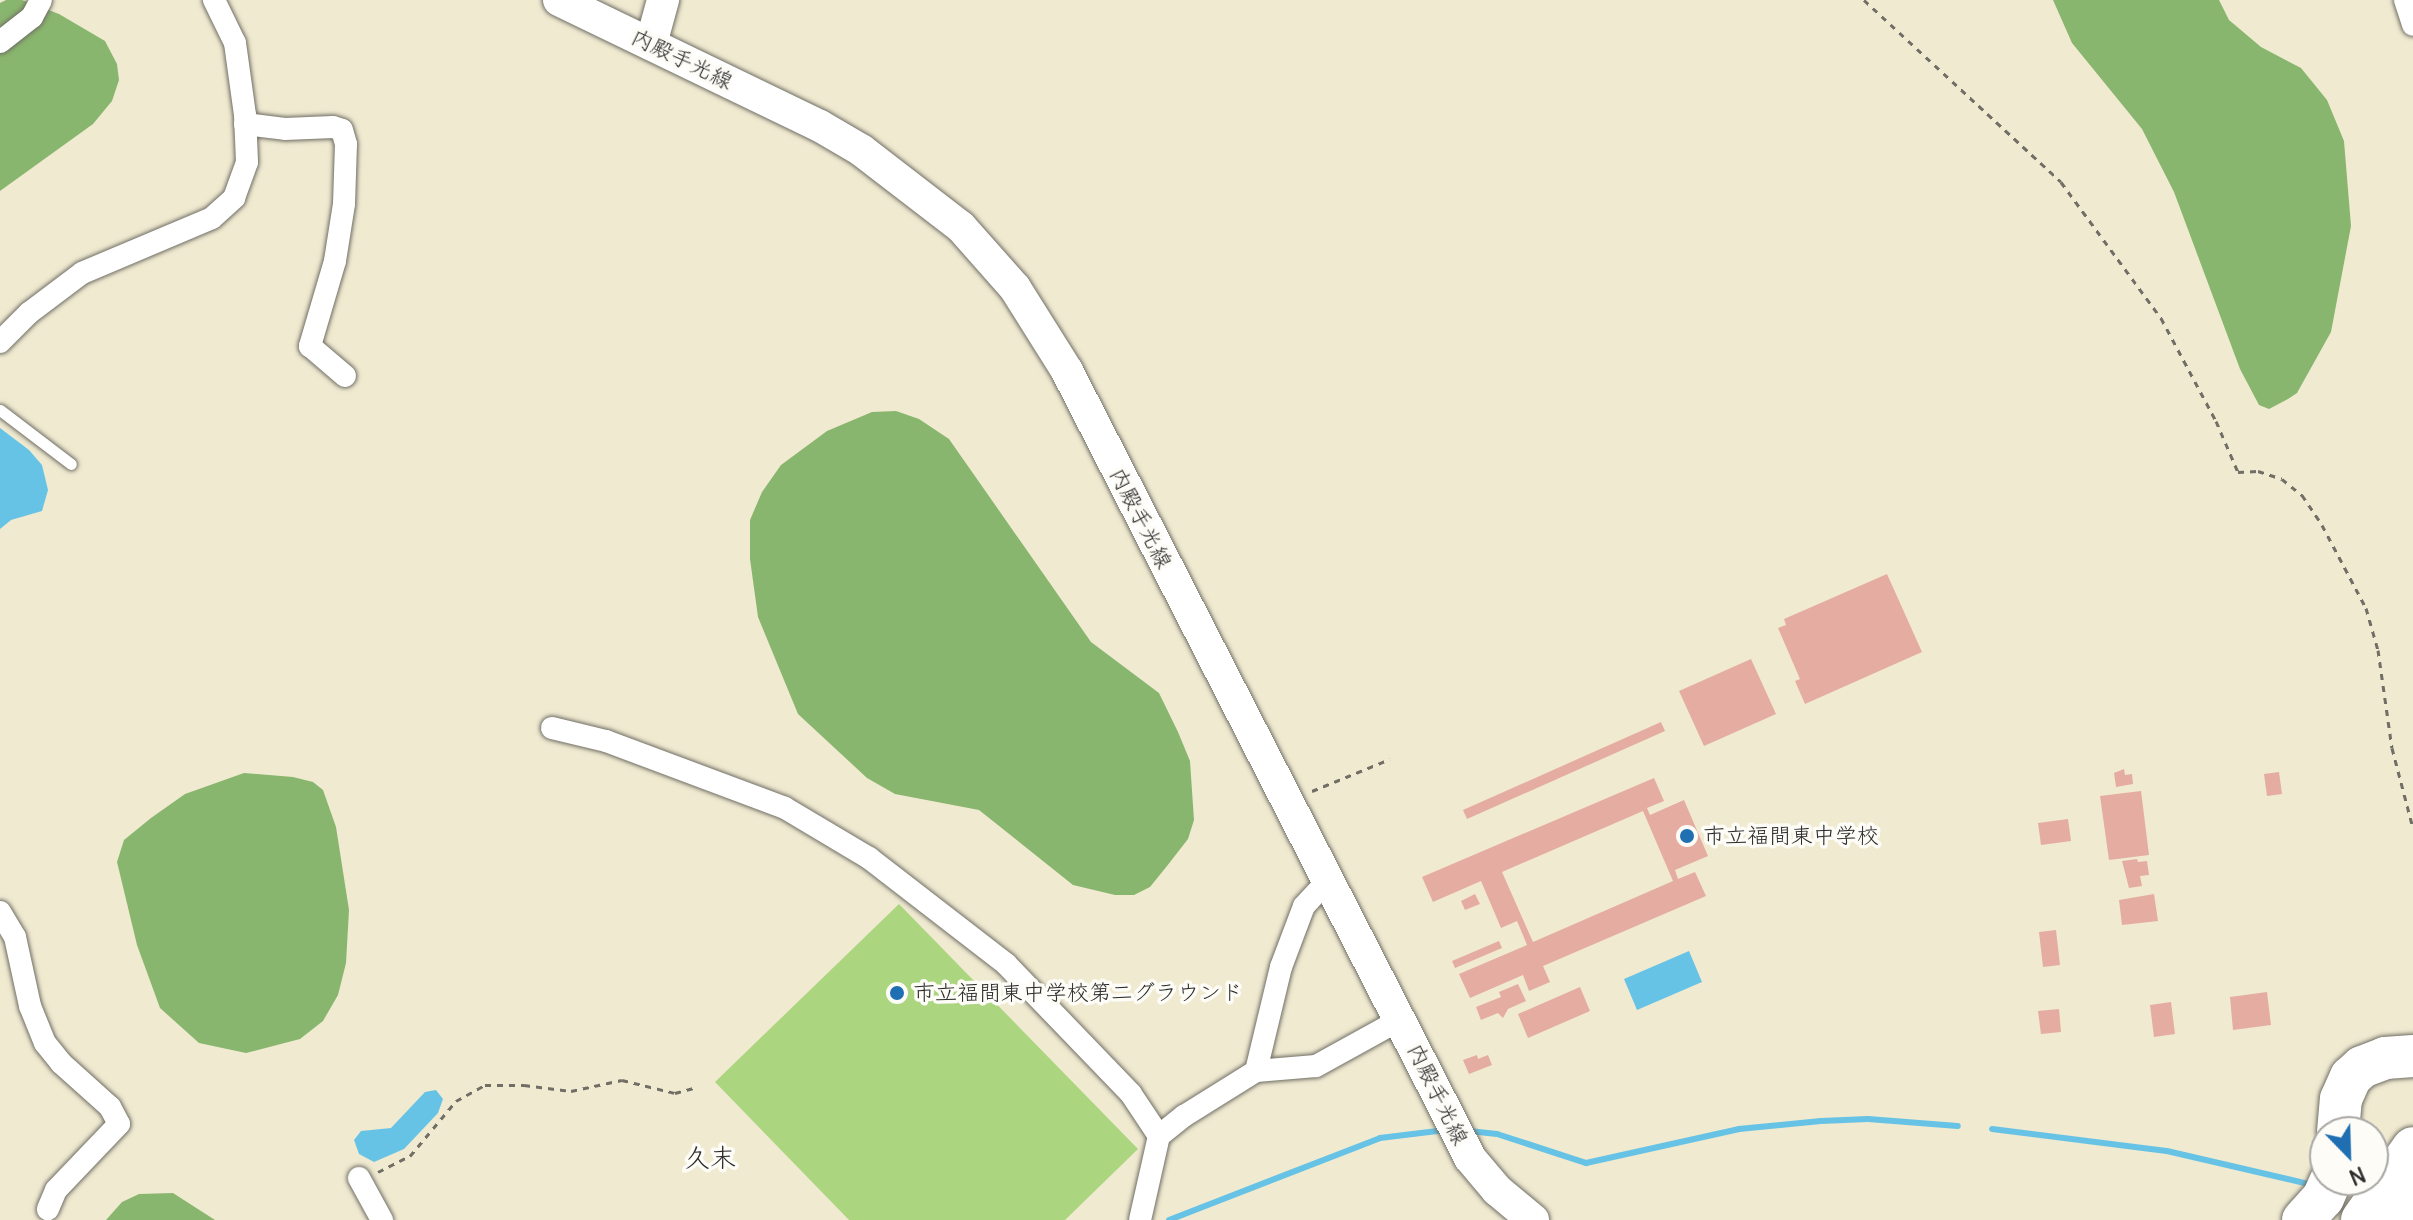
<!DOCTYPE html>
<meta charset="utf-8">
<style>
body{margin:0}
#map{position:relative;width:2413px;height:1220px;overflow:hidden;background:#f0ead1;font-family:Delius,"Klee One",sans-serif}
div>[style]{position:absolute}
.green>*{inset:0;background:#acd580}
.forest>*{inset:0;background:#89b66e}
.water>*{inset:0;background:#67c3e5}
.stream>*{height:6px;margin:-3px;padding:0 3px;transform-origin:3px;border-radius:3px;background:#67c3e5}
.building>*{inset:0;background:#e5aca2}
.path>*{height:3px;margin-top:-1.5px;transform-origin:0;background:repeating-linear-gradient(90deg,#706e65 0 6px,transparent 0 12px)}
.roads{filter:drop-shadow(0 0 2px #706e65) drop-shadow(0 0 2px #706e65)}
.lane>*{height:11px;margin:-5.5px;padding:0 5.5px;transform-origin:5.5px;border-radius:5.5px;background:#fff}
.street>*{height:22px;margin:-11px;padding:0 11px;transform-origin:11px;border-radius:11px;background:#fff}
.secondary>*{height:32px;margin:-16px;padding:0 16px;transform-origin:16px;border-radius:16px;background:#fff}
.highway>*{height:42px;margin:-21px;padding:0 21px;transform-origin:21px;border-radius:21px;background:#fff}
.dots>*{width:22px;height:22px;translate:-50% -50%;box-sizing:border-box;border:4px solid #fdfcf7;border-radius:50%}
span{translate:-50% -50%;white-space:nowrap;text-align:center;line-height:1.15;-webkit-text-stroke:7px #fdfcf7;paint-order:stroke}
.street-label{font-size:22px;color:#2b2b2b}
.poi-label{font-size:22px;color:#2b2b2b}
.left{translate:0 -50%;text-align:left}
.quarter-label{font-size:26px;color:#2b2b2b}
.north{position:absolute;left:2309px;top:1116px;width:80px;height:80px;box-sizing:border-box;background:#fdfcf7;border:2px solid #a9a8a5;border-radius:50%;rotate:157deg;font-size:22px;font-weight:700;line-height:32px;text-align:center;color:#2b2b2b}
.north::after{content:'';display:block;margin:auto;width:28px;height:36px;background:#1f6fb2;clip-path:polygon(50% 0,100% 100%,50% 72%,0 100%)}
</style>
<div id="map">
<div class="green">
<i style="clip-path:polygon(899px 904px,1138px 1149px,1065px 1220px,849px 1220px,715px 1082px)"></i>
</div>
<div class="forest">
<i style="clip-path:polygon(6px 0,22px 0,59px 14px,105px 41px,117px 64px,119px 80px,112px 101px,93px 124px,0 191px,0 3px)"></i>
<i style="clip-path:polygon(2053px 0,2219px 0,2229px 20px,2261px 47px,2301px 68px,2327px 100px,2344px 141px,2351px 226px,2331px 332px,2297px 393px,2288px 399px,2269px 409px,2259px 405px,2240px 369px,2174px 192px,2142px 129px,2072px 43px)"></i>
<i style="clip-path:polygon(896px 411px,919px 419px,949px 439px,1091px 642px,1159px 693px,1178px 732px,1190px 761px,1194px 820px,1188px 839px,1167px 866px,1150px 887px,1134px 895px,1115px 895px,1073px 885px,979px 810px,895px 794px,867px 778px,798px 714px,758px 617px,750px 559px,750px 520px,762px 492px,781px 465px,827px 431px,872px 412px)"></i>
<i style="clip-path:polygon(244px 773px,293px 777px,313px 782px,323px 790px,336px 827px,349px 910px,346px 963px,338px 995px,323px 1021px,300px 1039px,246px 1053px,199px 1043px,160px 1008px,137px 945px,117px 862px,124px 840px,151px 818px,185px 794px)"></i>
<i style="clip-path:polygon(173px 1193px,215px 1220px,106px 1220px,122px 1202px,139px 1194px)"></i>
</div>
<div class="water">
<i style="clip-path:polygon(0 428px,29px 450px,42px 465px,48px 490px,42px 511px,11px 520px,0 529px)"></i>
<i style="clip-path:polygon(1689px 951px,1702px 982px,1637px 1010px,1624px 979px)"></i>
<i style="clip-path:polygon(436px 1090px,443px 1099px,438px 1113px,404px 1149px,374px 1162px,359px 1154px,354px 1140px,361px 1131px,391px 1128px,425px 1092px)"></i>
</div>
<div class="stream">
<i style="left:1992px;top:1129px;width:176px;rotate:7.2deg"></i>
<i style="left:2167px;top:1151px;width:146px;rotate:13.1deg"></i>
<i style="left:1469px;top:1131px;width:28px;rotate:6deg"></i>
<i style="left:1497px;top:1134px;width:94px;rotate:18deg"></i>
<i style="left:1586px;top:1163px;width:157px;rotate:-12.5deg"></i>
<i style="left:1739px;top:1129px;width:82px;rotate:-5.6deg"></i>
<i style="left:1821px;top:1121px;width:47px;rotate:-2.4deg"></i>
<i style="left:1868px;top:1119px;width:90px;rotate:4.4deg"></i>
<i style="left:1169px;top:1220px;width:226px;rotate:-21.2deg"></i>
<i style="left:1380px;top:1138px;width:66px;rotate:-6.9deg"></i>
</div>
<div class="building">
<i style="clip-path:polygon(1887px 574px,1922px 652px,1805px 704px,1795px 681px,1800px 679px,1778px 628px,1786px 625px,1784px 619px)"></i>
<i style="clip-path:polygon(1751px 659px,1776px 714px,1704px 746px,1679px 691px)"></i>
<i style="clip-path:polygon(1661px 722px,1665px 731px,1467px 819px,1463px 810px)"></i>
<i style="clip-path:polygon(2124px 769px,2125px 775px,2132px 774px,2133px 784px,2116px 787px,2114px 773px)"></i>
<i style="clip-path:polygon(2279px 772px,2282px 794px,2267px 796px,2264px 774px)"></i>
<i style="clip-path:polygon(evenodd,1654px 778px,1664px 801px,1647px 808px,1650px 815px,1684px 800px,1708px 856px,1675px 870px,1678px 879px,1695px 872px,1706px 896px,1543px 966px,1550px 982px,1529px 991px,1523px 975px,1470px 998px,1459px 974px,1527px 945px,1517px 921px,1501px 928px,1481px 881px,1433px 902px,1422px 877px,1654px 778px,1643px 811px,1673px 881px,1533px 942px,1502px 872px,1643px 811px)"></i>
<i style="clip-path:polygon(2141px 791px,2149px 855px,2109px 860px,2100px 796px)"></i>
<i style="clip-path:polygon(2068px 819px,2071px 841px,2041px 845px,2038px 823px)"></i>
<i style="clip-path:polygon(2137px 859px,2138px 862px,2147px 861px,2149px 875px,2140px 876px,2142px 886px,2129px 888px,2122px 861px)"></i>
<i style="clip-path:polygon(1475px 894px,1480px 904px,1465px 910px,1461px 901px)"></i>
<i style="clip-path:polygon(2154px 894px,2158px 921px,2122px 925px,2119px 900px)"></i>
<i style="clip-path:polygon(2056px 930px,2060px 965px,2043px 967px,2039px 932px)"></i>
<i style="clip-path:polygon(1499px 941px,1502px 948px,1455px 968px,1452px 961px)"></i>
<i style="clip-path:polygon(1518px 984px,1526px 1001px,1508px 1009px,1503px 1018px,1498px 1013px,1481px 1020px,1476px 1007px,1501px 997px,1499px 992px)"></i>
<i style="clip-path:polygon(1580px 987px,1590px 1011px,1528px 1038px,1518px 1014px)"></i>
<i style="clip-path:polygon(2267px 992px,2271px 1025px,2233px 1030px,2230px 997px)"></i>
<i style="clip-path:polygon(2171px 1002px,2175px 1034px,2154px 1037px,2150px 1005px)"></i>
<i style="clip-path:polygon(2059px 1009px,2061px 1032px,2041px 1034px,2038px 1011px)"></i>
<i style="clip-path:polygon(1477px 1055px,1478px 1059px,1488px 1055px,1492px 1065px,1469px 1074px,1463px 1060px)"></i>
</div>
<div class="path">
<i style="left:1864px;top:0;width:268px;rotate:42.7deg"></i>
<i style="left:2061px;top:182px;width:169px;rotate:53.7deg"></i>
<i style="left:2161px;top:318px;width:117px;rotate:61.9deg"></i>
<i style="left:2216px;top:421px;width:56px;rotate:66.7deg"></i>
<i style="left:2238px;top:472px;width:20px;rotate:-3deg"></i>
<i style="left:2258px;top:471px;width:25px;rotate:18deg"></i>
<i style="left:2282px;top:479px;width:26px;rotate:39deg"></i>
<i style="left:2302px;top:495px;width:36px;rotate:56deg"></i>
<i style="left:2322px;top:525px;width:94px;rotate:62.1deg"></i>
<i style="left:2366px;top:608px;width:44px;rotate:74.1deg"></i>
<i style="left:2378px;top:650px;width:99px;rotate:81.9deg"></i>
<i style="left:2392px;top:748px;width:83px;rotate:75.3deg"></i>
<i style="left:1312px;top:791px;width:84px;rotate:-22.3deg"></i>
<i style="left:378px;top:1172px;width:36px;rotate:-27deg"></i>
<i style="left:410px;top:1156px;width:72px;rotate:-50.1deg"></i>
<i style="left:456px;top:1101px;width:33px;rotate:-29deg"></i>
<i style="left:485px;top:1085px;width:39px"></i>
<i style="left:524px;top:1085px;width:47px;rotate:7.3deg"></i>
<i style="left:571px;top:1091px;width:52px;rotate:-12.2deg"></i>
<i style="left:622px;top:1080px;width:55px;rotate:13.8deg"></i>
<i style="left:675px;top:1093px;width:23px;rotate:-15deg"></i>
</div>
<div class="roads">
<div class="lane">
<i style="left:0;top:410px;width:89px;rotate:37.3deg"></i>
</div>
<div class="street">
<i style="left:2405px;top:0;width:26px;rotate:72deg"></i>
<i style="left:0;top:42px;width:41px;rotate:-38deg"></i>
<i style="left:32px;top:17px;width:19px;rotate:-62deg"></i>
<i style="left:245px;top:124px;width:40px;rotate:7.1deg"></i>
<i style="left:285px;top:129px;width:48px;rotate:-2.4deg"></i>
<i style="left:333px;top:127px;width:9px;rotate:18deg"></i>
<i style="left:342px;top:130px;width:15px;rotate:74deg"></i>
<i style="left:346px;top:144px;width:60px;rotate:91.9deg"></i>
<i style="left:344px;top:204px;width:58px;rotate:99deg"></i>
<i style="left:335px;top:261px;width:89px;rotate:106.4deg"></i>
<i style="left:310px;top:346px;width:46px;rotate:40.6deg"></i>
<i style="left:0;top:342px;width:41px;rotate:-45deg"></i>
<i style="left:29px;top:313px;width:66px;rotate:-37deg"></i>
<i style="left:82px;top:273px;width:141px;rotate:-22.9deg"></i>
<i style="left:212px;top:218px;width:30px;rotate:-42deg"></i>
<i style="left:234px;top:198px;width:38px;rotate:-70deg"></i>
<i style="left:247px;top:162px;width:47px;rotate:-92.4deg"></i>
<i style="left:245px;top:115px;width:73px;rotate:-97.9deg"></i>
<i style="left:235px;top:43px;width:48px;rotate:-116deg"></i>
<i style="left:552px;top:728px;width:56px;rotate:13.5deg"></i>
<i style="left:606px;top:741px;width:191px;rotate:20.5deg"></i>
<i style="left:785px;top:808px;width:98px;rotate:30.8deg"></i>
<i style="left:869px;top:858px;width:173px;rotate:37.7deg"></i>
<i style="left:1006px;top:964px;width:180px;rotate:46.1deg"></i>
<i style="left:1131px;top:1094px;width:50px;rotate:56.3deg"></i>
<i style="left:0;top:912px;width:29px;rotate:59deg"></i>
<i style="left:15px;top:937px;width:71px;rotate:77.7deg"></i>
<i style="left:30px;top:1006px;width:40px;rotate:68deg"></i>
<i style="left:45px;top:1043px;width:26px;rotate:51deg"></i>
<i style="left:61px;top:1063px;width:66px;rotate:41.9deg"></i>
<i style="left:110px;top:1107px;width:19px;rotate:62deg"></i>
<i style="left:119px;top:1124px;width:91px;rotate:133.7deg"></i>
<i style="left:56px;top:1190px;width:21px;rotate:113deg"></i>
<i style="left:1256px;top:1071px;width:107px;rotate:-76.5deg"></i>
<i style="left:1281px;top:967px;width:65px;rotate:-69.3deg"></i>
<i style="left:1304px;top:906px;width:35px;rotate:-47deg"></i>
<i style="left:359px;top:1178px;width:48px;rotate:61.3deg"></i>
<i style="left:1140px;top:1220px;width:86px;rotate:-77.3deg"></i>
<i style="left:1159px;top:1136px;width:32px;rotate:-39deg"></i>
<i style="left:1184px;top:1116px;width:85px;rotate:-32deg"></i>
<i style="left:1256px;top:1071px;width:60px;rotate:-4.8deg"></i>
<i style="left:1316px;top:1066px;width:97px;rotate:-28.9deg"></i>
</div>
<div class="secondary">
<i style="left:559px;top:0;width:290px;rotate:25.8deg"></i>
<i style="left:820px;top:126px;width:48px;rotate:30.3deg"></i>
<i style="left:861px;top:150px;width:126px;rotate:37.6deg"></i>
<i style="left:961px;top:227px;width:81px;rotate:48.5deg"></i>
<i style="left:1015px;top:288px;width:98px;rotate:57.9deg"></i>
<i style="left:1067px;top:371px;width:884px;rotate:62.88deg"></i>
<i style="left:1470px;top:1158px;width:42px;rotate:49.8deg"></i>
<i style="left:1497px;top:1190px;width:47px;rotate:39.8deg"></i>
<i style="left:651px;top:44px;width:46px;rotate:-74.7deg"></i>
</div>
<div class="highway">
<i style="left:2338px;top:1132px;width:33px;rotate:-85deg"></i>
<i style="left:2341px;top:1099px;width:24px;rotate:-66deg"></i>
<i style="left:2351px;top:1077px;width:15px;rotate:-42deg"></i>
<i style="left:2362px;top:1067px;width:25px;rotate:-21deg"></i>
<i style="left:2385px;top:1058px;width:28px;rotate:-4deg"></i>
<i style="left:2303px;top:1220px;width:30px;rotate:-48deg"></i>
<i style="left:2323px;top:1198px;width:20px;rotate:-66deg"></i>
<i style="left:2362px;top:1220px;width:88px;rotate:-54.7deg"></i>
<i style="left:2398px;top:1220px;width:25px;rotate:-53deg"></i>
</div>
</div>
<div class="dots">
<i style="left:1687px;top:836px;background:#1f6fb2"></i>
<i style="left:897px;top:993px;background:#1f6fb2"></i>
</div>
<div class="street-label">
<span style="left:682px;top:59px;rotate:26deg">内殿手光線</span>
<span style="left:1141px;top:518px;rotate:63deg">内殿手光線</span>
<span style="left:1438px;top:1094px;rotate:64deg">内殿手光線</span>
</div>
<div class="poi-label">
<span class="left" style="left:1703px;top:836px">市立福間東中学校</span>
<span class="left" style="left:913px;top:993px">市立福間東中学校第二グラウンド</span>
</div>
<div class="quarter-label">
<span style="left:710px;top:1158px">久末</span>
</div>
<div class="north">N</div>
</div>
